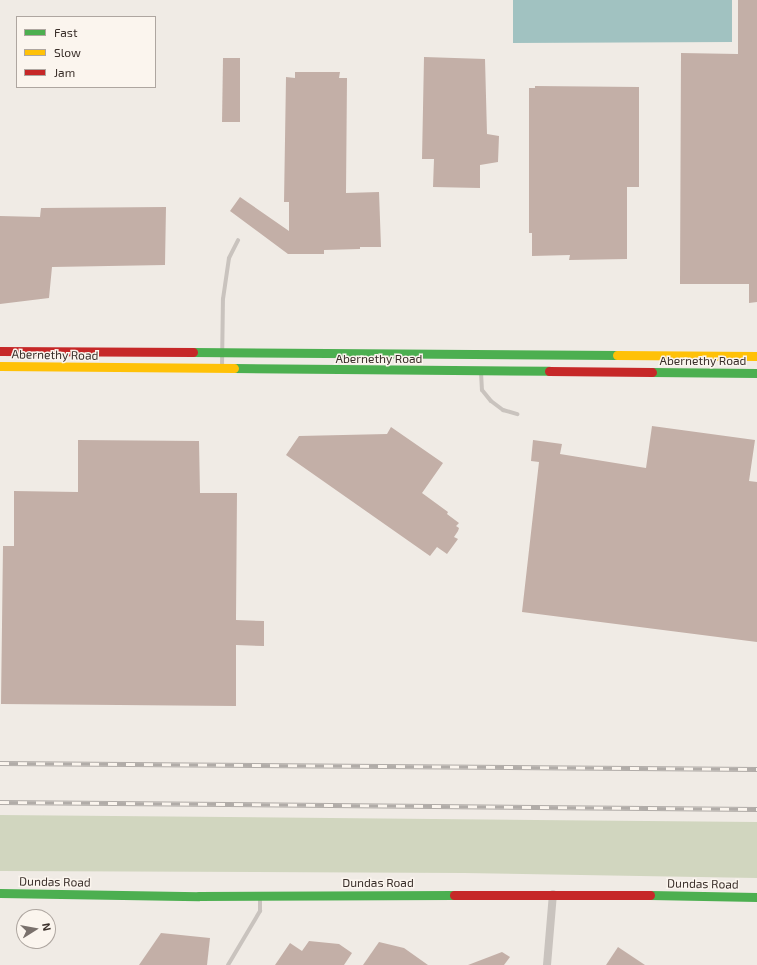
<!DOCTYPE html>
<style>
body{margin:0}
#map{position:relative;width:757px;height:965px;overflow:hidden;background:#f0ebe5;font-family:"Exo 2",sans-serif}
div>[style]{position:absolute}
.green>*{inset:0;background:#d1d6bf}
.water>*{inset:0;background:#a1c2c1}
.building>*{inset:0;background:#c3afa7}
.lane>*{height:4px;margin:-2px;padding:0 2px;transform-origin:2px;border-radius:2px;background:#c9c3be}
.street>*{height:8px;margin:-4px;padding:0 4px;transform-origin:4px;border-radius:4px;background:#c9c3be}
.fast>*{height:9px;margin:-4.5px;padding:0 4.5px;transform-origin:4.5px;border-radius:4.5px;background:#4caf50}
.slow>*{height:9px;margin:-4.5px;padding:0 4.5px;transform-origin:4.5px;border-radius:4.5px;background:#ffc107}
.jam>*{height:9px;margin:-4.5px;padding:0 4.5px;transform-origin:4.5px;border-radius:4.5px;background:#c62828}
.rail>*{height:4.5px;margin-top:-2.25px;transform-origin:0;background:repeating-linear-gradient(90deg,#fbf5ee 0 9px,#b1aca8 0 18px);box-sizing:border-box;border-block:1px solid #b1aca8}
span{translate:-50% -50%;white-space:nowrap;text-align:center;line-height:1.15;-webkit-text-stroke:3px #fbf5ee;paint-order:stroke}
.street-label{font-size:12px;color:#3b302b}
.legend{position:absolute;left:16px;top:16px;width:140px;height:72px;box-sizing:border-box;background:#fbf5ee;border:1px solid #aea6a0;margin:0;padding:5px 7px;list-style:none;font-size:12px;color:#3b302b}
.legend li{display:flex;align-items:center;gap:8px;height:20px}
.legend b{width:20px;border:1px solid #aea6a0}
.north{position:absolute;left:16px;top:909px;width:40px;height:40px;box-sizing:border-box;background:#fbf5ee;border:1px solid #aea6a0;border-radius:50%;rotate:79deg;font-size:11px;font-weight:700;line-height:16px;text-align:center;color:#3b302b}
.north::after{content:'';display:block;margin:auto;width:14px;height:18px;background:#7a716c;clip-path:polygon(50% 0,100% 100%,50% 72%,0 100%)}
</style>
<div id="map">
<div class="green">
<i style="clip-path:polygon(0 815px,757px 822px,757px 878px,464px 873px,0 871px)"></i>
</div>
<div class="water">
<i style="clip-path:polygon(513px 0,732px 0,732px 42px,513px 43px)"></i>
</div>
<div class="building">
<i style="clip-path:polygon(738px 0,757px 0,757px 302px,749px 303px,749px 284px,680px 284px,681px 53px,738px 54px)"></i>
<i style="clip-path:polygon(424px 57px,485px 59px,487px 134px,499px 136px,498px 162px,480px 165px,480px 188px,433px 187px,434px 159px,422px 159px)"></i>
<i style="clip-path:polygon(223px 58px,240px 58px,240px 122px,222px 122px)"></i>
<i style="clip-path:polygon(295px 72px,340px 72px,339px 78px,347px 78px,346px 193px,379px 192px,381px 247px,360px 247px,360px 249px,324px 250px,324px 254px,288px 254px,230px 211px,240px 197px,289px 231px,289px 202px,284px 202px,286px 77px,295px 78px)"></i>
<i style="clip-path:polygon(535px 86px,639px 87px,639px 187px,627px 187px,627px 259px,569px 260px,570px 255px,532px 256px,532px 233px,529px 233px,529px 88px,535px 88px)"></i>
<i style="clip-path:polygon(166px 207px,165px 265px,52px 267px,49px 298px,0 304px,0 216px,40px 217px,41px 208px)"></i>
<i style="clip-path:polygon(652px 426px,755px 440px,749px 481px,757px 482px,757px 642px,522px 612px,539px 462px,531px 461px,533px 440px,562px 444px,560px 454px,646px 468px)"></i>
<i style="clip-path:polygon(391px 427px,443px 463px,422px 493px,448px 512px,447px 514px,459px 523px,456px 526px,459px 528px,458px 531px,454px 537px,458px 539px,447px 554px,437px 547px,430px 556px,286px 455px,299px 436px,387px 434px)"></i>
<i style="clip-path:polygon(78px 440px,199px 441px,200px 493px,237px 493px,236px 620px,264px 621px,264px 646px,236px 645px,236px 706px,1px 704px,3px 546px,14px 546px,14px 491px,78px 492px)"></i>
<i style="clip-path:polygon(161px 933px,210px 938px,207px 965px,139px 965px)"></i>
<i style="clip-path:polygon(309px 941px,339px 944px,352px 953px,344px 965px,275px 965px,290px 943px,302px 951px)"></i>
<i style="clip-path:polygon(379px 942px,404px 948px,428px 965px,363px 965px)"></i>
<i style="clip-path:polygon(618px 947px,645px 965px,606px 965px)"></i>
<i style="clip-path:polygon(502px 952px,510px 957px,504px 965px,468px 965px)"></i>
</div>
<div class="lane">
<i style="left:222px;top:367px;width:68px;rotate:-89.2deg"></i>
<i style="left:223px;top:299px;width:41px;rotate:-81.7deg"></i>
<i style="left:229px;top:258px;width:20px;rotate:-63deg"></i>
<i style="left:481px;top:372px;width:18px;rotate:87deg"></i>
<i style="left:482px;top:390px;width:14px;rotate:51deg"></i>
<i style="left:491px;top:401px;width:15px;rotate:37deg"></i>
<i style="left:503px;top:410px;width:15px;rotate:16deg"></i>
<i style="left:228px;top:965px;width:63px;rotate:-59.3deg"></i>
<i style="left:260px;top:911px;width:15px;rotate:-90deg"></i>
</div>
<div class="street">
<i style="left:547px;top:965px;width:71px;rotate:-85.2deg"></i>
</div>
<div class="fast">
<i style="left:193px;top:352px;width:424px;rotate:0.4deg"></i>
<i style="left:234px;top:368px;width:315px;rotate:0.5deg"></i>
<i style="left:652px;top:372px;width:105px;rotate:0.5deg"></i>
<i style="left:0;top:893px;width:199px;rotate:0.9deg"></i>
<i style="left:199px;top:896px;width:255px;rotate:-0.2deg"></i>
<i style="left:650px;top:895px;width:107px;rotate:1.1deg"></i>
</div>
<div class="slow">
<i style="left:617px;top:355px;width:140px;rotate:0.4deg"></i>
<i style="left:0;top:366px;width:234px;rotate:0.5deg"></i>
</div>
<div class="jam">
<i style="left:0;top:351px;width:193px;rotate:0.3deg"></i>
<i style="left:549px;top:371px;width:103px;rotate:0.6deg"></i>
<i style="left:454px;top:895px;width:196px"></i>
</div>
<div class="rail">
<i style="left:0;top:763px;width:757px;rotate:0.45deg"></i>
<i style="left:0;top:802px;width:757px;rotate:0.53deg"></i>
</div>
<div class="street-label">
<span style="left:55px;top:355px;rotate:1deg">Abernethy Road</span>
<span style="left:379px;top:359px">Abernethy Road</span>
<span style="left:703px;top:361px">Abernethy Road</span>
<span style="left:55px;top:882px;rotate:1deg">Dundas Road</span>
<span style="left:378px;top:883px">Dundas Road</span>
<span style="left:703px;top:884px;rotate:1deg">Dundas Road</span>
</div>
<ul class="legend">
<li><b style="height:5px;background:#4caf50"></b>Fast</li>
<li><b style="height:5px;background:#ffc107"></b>Slow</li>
<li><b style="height:5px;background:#c62828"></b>Jam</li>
</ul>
<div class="north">N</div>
</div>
